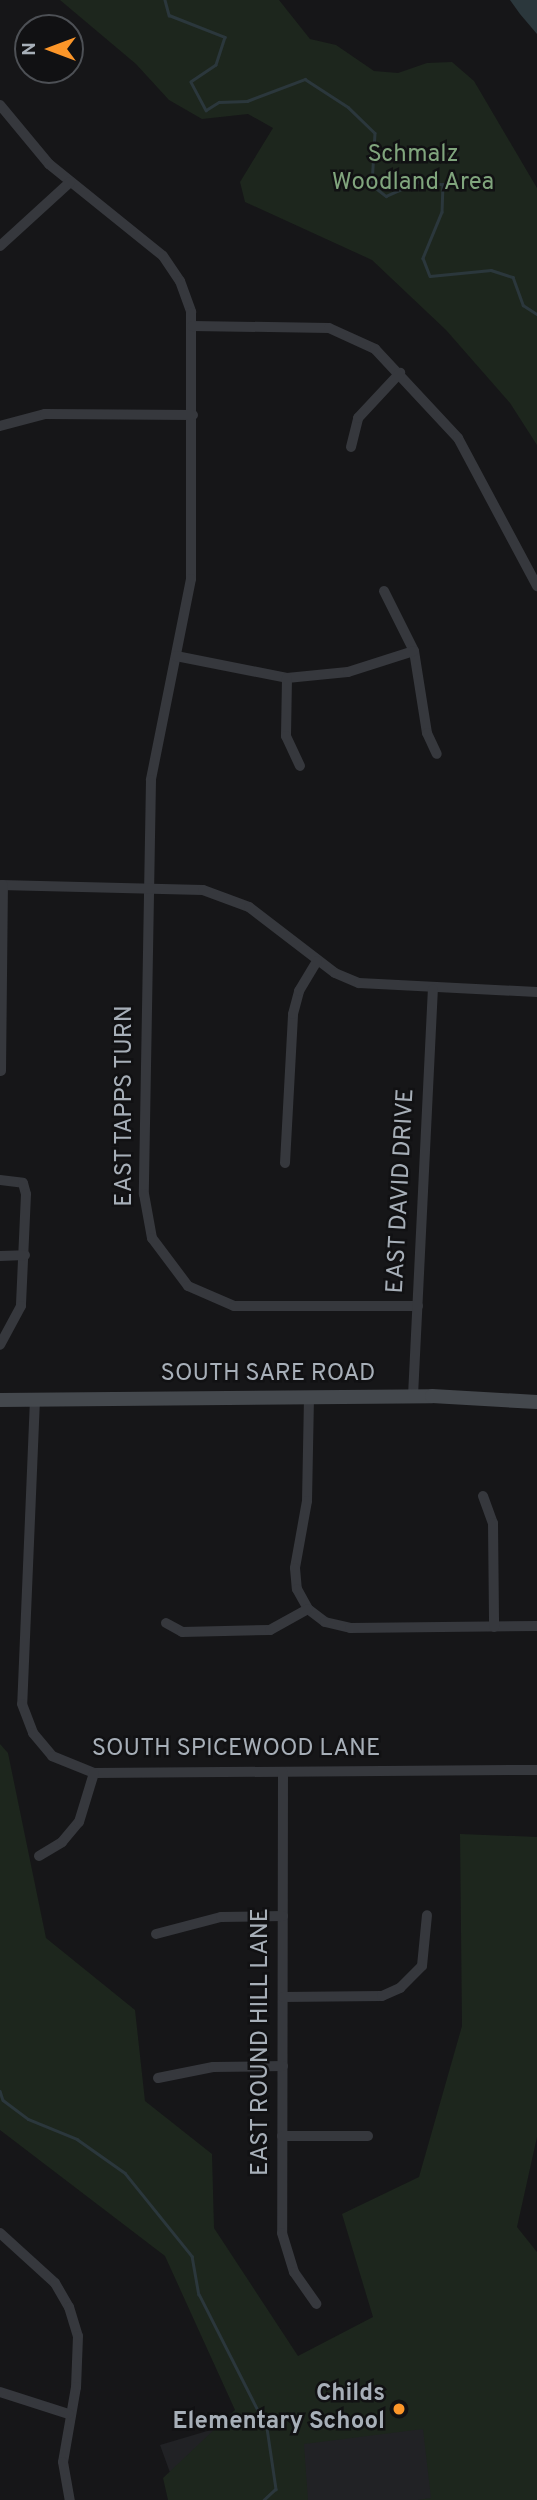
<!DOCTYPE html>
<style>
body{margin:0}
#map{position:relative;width:537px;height:2500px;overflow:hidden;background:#161618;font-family:Overpass,sans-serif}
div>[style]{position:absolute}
.built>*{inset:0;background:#212225}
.green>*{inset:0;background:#1d261d}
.water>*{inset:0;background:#2b373c}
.stream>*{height:2.5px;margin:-1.25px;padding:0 1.25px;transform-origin:1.25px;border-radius:1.25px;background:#2b373c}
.minor>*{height:10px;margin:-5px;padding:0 5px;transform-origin:5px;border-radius:5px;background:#36383d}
.secondary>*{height:14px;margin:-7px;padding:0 7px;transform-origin:7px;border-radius:7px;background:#44484d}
.dots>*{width:19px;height:19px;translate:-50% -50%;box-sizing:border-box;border:4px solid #111113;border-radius:50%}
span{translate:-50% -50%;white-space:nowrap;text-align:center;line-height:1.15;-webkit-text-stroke:5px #111113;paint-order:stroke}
.park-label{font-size:24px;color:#80a57d}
.street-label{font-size:24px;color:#a7afb8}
.poi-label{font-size:24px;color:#a7afb8;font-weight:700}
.right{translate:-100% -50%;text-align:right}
.north{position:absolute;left:14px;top:14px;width:70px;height:70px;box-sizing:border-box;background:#111113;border:2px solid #4d5055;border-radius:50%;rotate:270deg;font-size:19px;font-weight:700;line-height:28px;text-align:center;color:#a7afb8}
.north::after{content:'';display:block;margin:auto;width:24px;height:32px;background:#fc9629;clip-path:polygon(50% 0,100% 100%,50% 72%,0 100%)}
</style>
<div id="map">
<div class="built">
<i style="clip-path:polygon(536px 2333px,536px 2500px,180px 2500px,160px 2445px)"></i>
</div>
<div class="green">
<i style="clip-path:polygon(60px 0,279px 0,310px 39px,336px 45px,374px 71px,398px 73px,427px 63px,452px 62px,474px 81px,537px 188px,537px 445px,510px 403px,446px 330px,372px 260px,245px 202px,240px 182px,273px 128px,248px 114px,202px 119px,169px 100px,136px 64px)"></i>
<i style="clip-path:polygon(0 1744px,8px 1753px,46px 1938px,135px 2010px,145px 2101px,212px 2154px,214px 2228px,298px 2356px,373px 2317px,342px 2214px,419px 2177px,462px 2026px,460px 1834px,537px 1837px,537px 2137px,517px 2227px,537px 2252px,537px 2500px,418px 2500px,431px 2498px,423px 2429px,304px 2444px,308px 2500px,168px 2500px,163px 2478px,235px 2410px,165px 2256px,0 2130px)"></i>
</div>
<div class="water">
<i style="clip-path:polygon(510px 0,537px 0,537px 34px,520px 14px)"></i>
</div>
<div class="stream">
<i style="left:165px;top:0;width:16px;rotate:75deg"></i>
<i style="left:169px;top:15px;width:60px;rotate:21.4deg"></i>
<i style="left:225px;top:37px;width:29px;rotate:108deg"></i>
<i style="left:216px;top:65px;width:30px;rotate:146deg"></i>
<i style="left:191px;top:82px;width:32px;rotate:62deg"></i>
<i style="left:206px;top:110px;width:15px;rotate:-32deg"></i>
<i style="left:219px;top:102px;width:28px;rotate:-2deg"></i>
<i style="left:247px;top:101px;width:62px;rotate:-20.8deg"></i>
<i style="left:305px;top:79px;width:51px;rotate:33.1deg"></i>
<i style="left:348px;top:107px;width:37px;rotate:44deg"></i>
<i style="left:375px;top:133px;width:52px;rotate:93.3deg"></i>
<i style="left:372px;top:185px;width:18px;rotate:38deg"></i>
<i style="left:386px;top:196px;width:35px;rotate:-24deg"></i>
<i style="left:418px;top:182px;width:25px;rotate:5deg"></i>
<i style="left:443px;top:184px;width:28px;rotate:92deg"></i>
<i style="left:442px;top:212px;width:50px;rotate:112.4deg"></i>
<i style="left:423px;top:258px;width:19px;rotate:69deg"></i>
<i style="left:430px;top:276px;width:61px;rotate:-5.6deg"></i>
<i style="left:491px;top:270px;width:23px;rotate:18deg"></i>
<i style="left:513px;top:277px;width:30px;rotate:70deg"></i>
<i style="left:523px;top:305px;width:17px;rotate:33deg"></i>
<i style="left:0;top:2091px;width:9px;rotate:72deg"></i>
<i style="left:3px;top:2100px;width:31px;rotate:37deg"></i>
<i style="left:28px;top:2119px;width:53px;rotate:22.2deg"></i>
<i style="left:77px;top:2139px;width:59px;rotate:35.3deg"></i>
<i style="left:125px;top:2173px;width:107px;rotate:51.1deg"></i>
<i style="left:192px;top:2256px;width:39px;rotate:80deg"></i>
<i style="left:199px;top:2294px;width:150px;rotate:63.1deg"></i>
<i style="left:267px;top:2428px;width:62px;rotate:81.6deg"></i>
<i style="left:276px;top:2489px;width:16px;rotate:137deg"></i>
</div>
<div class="minor">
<i style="left:0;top:105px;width:77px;rotate:50.3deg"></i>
<i style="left:49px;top:164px;width:146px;rotate:38.9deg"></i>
<i style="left:163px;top:256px;width:30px;rotate:56deg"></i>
<i style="left:180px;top:281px;width:33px;rotate:70deg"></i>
<i style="left:191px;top:312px;width:267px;rotate:90deg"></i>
<i style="left:191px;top:579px;width:205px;rotate:101.3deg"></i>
<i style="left:151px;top:780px;width:414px;rotate:91deg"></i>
<i style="left:144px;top:1194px;width:45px;rotate:79.7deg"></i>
<i style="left:152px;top:1238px;width:60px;rotate:53.1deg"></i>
<i style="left:188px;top:1286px;width:50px;rotate:23.5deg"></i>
<i style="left:234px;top:1306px;width:184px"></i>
<i style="left:0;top:246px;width:95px;rotate:-42.4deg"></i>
<i style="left:192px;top:326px;width:137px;rotate:0.8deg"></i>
<i style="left:329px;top:328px;width:51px;rotate:24.5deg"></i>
<i style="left:375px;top:349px;width:122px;rotate:47deg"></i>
<i style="left:458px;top:438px;width:168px;rotate:61.9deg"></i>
<i style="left:0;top:426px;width:47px;rotate:-14.9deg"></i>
<i style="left:45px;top:414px;width:148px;rotate:0.4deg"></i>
<i style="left:351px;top:447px;width:30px;rotate:-76deg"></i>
<i style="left:358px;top:418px;width:62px;rotate:-47deg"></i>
<i style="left:384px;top:591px;width:67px;rotate:63.4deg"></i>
<i style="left:414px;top:651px;width:83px;rotate:81deg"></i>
<i style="left:427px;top:733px;width:23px;rotate:65deg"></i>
<i style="left:176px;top:656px;width:113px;rotate:11.2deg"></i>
<i style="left:287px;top:678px;width:61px;rotate:-5.6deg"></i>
<i style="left:348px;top:672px;width:69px;rotate:-17.7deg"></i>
<i style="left:287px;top:678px;width:58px;rotate:91deg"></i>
<i style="left:286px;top:736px;width:33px;rotate:65deg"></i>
<i style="left:0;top:885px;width:203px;rotate:1.4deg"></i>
<i style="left:203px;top:890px;width:49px;rotate:20.3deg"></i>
<i style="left:249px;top:907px;width:108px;rotate:37.5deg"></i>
<i style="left:335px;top:973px;width:26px;rotate:23deg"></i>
<i style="left:359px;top:983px;width:178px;rotate:2.9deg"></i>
<i style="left:1px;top:1071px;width:186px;rotate:-89.4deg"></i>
<i style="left:285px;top:1163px;width:149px;rotate:-86.9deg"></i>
<i style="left:293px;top:1014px;width:24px;rotate:-75deg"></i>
<i style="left:299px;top:991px;width:35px;rotate:-59deg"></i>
<i style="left:0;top:1180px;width:23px;rotate:7deg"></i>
<i style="left:23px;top:1183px;width:11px;rotate:75deg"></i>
<i style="left:26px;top:1194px;width:112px;rotate:92.6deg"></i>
<i style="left:21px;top:1306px;width:44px;rotate:118.3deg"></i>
<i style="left:0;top:1256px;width:25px;rotate:-2deg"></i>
<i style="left:413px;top:1396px;width:407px;rotate:-87.2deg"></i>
<i style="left:309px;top:1397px;width:104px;rotate:91.1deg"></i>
<i style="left:307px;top:1501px;width:68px;rotate:100.2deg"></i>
<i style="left:295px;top:1568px;width:21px;rotate:85deg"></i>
<i style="left:297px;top:1589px;width:23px;rotate:61deg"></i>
<i style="left:308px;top:1609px;width:21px;rotate:37deg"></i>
<i style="left:325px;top:1622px;width:26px;rotate:13deg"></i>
<i style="left:350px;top:1628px;width:187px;rotate:-0.6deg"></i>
<i style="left:35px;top:1399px;width:305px;rotate:92.4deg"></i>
<i style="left:22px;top:1704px;width:31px;rotate:69deg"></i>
<i style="left:33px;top:1733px;width:30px;rotate:50deg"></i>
<i style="left:52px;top:1756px;width:45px;rotate:22deg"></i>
<i style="left:94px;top:1773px;width:443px;rotate:-0.4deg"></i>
<i style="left:483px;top:1496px;width:29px;rotate:70deg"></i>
<i style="left:493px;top:1523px;width:104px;rotate:89.4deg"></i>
<i style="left:166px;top:1623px;width:18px;rotate:29deg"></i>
<i style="left:182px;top:1632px;width:88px;rotate:-1.3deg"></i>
<i style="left:270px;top:1630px;width:43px;rotate:-28.9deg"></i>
<i style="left:283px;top:1772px;width:461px;rotate:90.1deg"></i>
<i style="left:282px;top:2233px;width:41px;rotate:72.9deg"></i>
<i style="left:294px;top:2272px;width:39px;rotate:55deg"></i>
<i style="left:39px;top:1856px;width:27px;rotate:-31deg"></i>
<i style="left:62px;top:1842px;width:26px;rotate:-50deg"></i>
<i style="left:79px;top:1822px;width:51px;rotate:-73deg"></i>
<i style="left:156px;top:1934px;width:67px;rotate:-14.7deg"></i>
<i style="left:221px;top:1917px;width:62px;rotate:-0.9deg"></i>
<i style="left:283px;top:1997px;width:99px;rotate:-0.6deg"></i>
<i style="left:382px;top:1996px;width:20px;rotate:-24deg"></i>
<i style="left:400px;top:1988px;width:31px;rotate:-45deg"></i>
<i style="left:422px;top:1966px;width:51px;rotate:-84.4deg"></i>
<i style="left:158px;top:2078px;width:56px;rotate:-11.3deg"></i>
<i style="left:213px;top:2067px;width:70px;rotate:-0.8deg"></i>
<i style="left:282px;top:2136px;width:86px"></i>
<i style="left:0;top:2233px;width:74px;rotate:42.3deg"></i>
<i style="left:55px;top:2283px;width:28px;rotate:60deg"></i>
<i style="left:69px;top:2307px;width:30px;rotate:73deg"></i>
<i style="left:78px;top:2336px;width:51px;rotate:92.2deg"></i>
<i style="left:76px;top:2387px;width:76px;rotate:99.8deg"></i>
<i style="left:63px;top:2462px;width:39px;rotate:80deg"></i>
<i style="left:0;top:2392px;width:72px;rotate:17.7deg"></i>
</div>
<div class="secondary">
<i style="left:0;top:1400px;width:432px;rotate:-0.5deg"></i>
<i style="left:432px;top:1396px;width:105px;rotate:3.3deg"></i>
</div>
<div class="dots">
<i style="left:399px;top:2409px;background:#fc9629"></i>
</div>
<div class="park-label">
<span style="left:413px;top:170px">Schmalz<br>Woodland Area</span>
</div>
<div class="street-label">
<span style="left:126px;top:1106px;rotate:-90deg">EAST TAPPS TURN</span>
<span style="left:402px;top:1191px;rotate:-87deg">EAST DAVID DRIVE</span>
<span style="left:268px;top:1375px">SOUTH SARE ROAD</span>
<span style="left:236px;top:1750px">SOUTH SPICEWOOD LANE</span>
<span style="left:262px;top:2042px;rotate:-90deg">EAST ROUND HILL LANE</span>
</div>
<div class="poi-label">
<span class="right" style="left:385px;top:2409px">Childs<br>Elementary School</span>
</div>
<div class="north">N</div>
</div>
